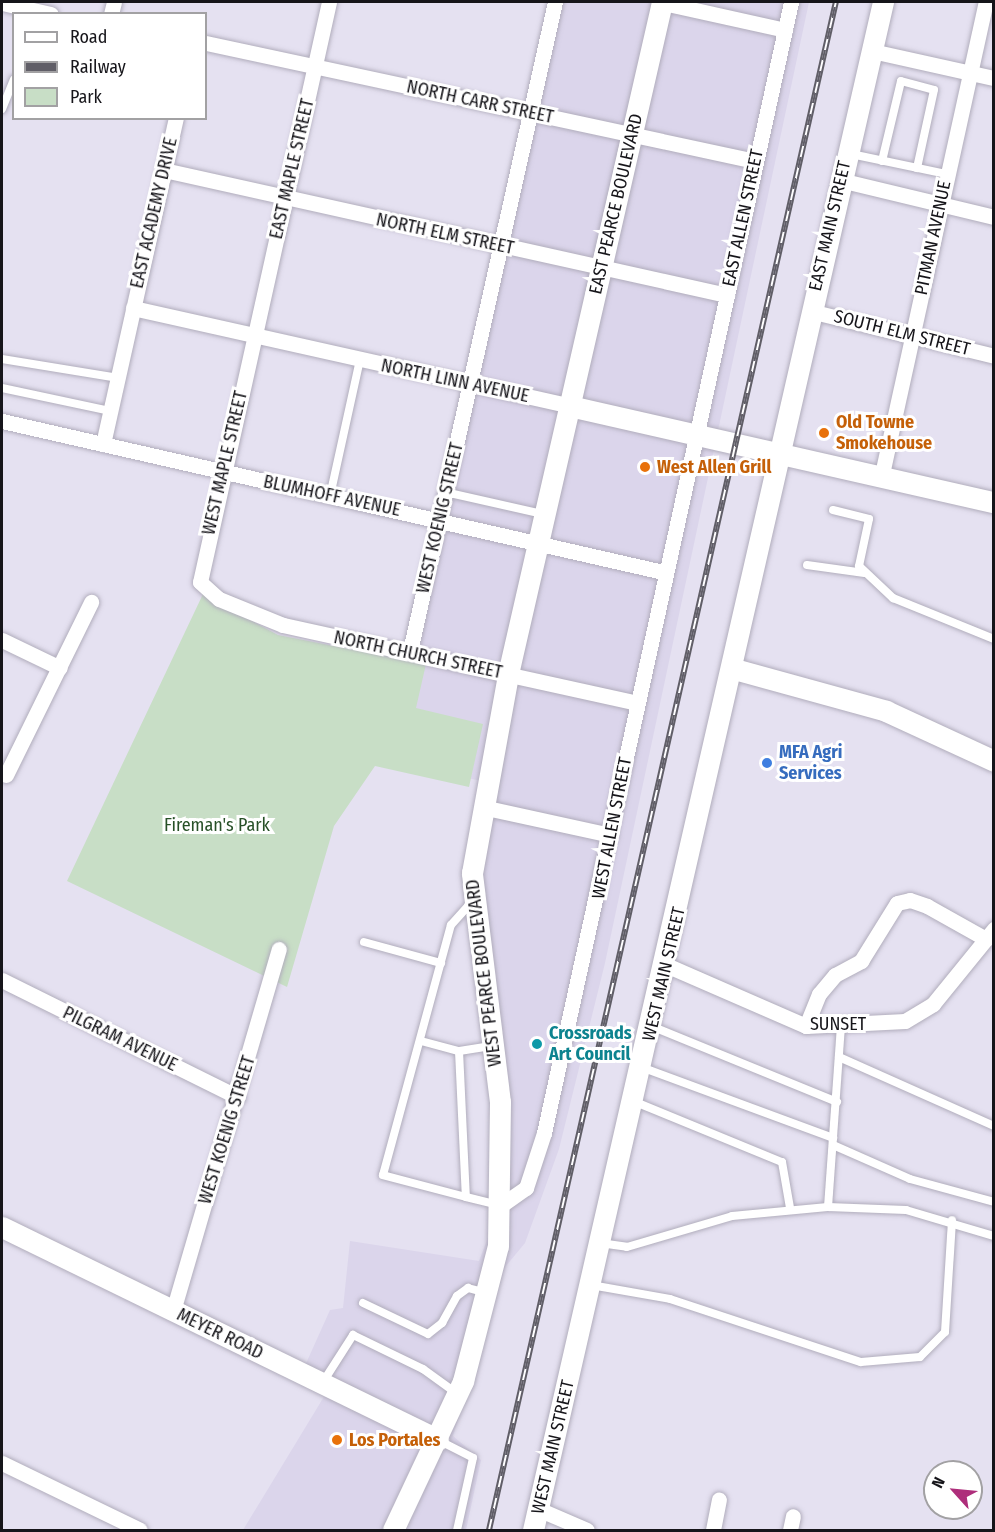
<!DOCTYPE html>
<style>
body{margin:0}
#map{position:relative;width:995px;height:1532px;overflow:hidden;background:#e5e1f1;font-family:"Fira Sans Condensed",sans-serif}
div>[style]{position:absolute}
.built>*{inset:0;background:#dbd5eb}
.green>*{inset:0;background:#c8dec6}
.roads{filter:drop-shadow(0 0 2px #b1adbc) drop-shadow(0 0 2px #b1adbc)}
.lane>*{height:8px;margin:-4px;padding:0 4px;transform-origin:4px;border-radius:4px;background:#fff}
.street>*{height:15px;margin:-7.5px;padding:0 7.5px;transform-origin:7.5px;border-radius:7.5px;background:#fff}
.secondary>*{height:21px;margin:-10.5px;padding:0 10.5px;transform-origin:10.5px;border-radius:10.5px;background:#fff}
.rail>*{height:6px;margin-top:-3px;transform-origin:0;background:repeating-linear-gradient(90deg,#fff 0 11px,#605e67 0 22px);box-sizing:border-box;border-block:2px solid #605e67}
.dots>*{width:16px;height:16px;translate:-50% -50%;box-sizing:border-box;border:3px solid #fff;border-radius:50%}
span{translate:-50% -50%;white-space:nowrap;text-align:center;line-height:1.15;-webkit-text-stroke:6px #fff;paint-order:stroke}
.street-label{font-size:18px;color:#16151a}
.food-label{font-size:18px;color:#c56008;font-weight:700}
.left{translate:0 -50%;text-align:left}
.shop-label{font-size:18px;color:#366cbe;font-weight:700}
.park-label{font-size:18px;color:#275027}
.culture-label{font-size:18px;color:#0d838f;font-weight:700}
.frame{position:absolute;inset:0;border:3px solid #16151a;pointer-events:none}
.legend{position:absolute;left:12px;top:12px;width:195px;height:108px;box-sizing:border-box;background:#fff;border:2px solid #a2a1a3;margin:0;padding:8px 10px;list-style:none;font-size:18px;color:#16151a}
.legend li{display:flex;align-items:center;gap:12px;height:30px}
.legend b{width:30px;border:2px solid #a2a1a3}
.north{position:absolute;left:923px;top:1460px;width:60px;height:60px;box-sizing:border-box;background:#fff;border:2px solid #a2a1a3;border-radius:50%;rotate:297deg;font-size:16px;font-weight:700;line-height:24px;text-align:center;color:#16151a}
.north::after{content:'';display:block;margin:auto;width:21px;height:27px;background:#ae2e7b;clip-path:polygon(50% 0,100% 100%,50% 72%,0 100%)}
</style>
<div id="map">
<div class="built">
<i style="clip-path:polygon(555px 2px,809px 2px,605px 963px,559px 1149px,525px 1243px,505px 1267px,453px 1436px,481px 1460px,466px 1530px,243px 1530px,325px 1395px,299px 1379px,330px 1310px,343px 1308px,350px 1241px,479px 1261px,500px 1206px,476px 928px,487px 782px,396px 764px)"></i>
</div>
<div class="green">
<i style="clip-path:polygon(203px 594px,278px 635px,426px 664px,416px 708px,483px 724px,469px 787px,375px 766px,334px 826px,287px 987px,67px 881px)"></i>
</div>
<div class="roads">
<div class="lane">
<i style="left:2px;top:109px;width:32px;rotate:-68deg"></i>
<i style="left:851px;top:154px;width:98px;rotate:11.8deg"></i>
<i style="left:882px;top:161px;width:82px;rotate:-76.6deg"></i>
<i style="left:901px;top:81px;width:34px;rotate:15deg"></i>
<i style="left:934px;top:90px;width:80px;rotate:102.3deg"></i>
<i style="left:2px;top:359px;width:118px;rotate:9.3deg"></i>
<i style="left:2px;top:388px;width:110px;rotate:12deg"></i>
<i style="left:445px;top:492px;width:100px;rotate:12.7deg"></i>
<i style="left:330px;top:496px;width:139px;rotate:-77.6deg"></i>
<i style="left:833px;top:510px;width:37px;rotate:14deg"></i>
<i style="left:869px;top:519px;width:48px;rotate:102deg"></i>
<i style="left:859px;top:566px;width:47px;rotate:43.3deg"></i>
<i style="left:893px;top:598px;width:109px;rotate:22.1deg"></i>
<i style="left:807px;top:565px;width:58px;rotate:8deg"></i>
<i style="left:364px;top:942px;width:80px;rotate:15.3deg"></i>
<i style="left:651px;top:1026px;width:201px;rotate:22.2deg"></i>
<i style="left:421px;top:1041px;width:39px;rotate:15deg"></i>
<i style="left:491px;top:1046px;width:32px;rotate:171deg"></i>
<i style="left:459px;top:1051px;width:146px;rotate:87.3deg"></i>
<i style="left:466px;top:1197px;width:32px;rotate:14deg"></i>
<i style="left:839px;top:1057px;width:170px;rotate:24deg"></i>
<i style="left:641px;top:1067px;width:205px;rotate:20.3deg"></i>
<i style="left:633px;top:1101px;width:161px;rotate:22.3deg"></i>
<i style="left:782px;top:1162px;width:47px;rotate:80.1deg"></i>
<i style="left:833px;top:1145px;width:84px;rotate:23.8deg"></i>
<i style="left:910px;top:1179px;width:87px;rotate:15.3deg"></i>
<i style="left:466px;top:1197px;width:86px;rotate:-165.2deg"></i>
<i style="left:383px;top:1175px;width:259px;rotate:-74.8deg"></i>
<i style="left:451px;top:925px;width:31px;rotate:-48deg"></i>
<i style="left:828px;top:1207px;width:182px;rotate:-85.9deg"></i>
<i style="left:600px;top:1243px;width:27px;rotate:8deg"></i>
<i style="left:627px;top:1247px;width:109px;rotate:-16.4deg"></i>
<i style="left:732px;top:1216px;width:96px;rotate:-5.4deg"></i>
<i style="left:828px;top:1207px;width:78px;rotate:2.2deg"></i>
<i style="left:906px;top:1210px;width:92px;rotate:16.5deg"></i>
<i style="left:591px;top:1285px;width:80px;rotate:10deg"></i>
<i style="left:670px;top:1299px;width:201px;rotate:18.3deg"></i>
<i style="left:861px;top:1362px;width:59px;rotate:-4.8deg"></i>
<i style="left:920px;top:1357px;width:35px;rotate:-45deg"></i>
<i style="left:945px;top:1332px;width:112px;rotate:-86.4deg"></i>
<i style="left:363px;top:1303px;width:72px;rotate:25.5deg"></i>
<i style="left:428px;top:1334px;width:18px;rotate:-38deg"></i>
<i style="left:442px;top:1323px;width:31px;rotate:-61deg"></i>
<i style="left:457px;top:1296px;width:14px;rotate:-36deg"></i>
<i style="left:468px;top:1288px;width:16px;rotate:15deg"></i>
<i style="left:323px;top:1382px;width:56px;rotate:-57.4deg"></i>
<i style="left:353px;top:1335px;width:78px;rotate:25.9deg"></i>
<i style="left:423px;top:1369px;width:41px;rotate:36deg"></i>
<i style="left:440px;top:1441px;width:37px;rotate:27deg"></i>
<i style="left:473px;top:1458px;width:74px;rotate:102.5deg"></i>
</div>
<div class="street">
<i style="left:329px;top:2px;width:594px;rotate:102.54deg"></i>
<i style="left:200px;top:582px;width:25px;rotate:42deg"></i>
<i style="left:219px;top:599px;width:69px;rotate:22.1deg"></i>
<i style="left:283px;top:625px;width:362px;rotate:12.4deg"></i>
<i style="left:659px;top:2px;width:129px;rotate:12.5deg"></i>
<i style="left:2px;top:3px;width:50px;rotate:12.7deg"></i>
<i style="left:111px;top:14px;width:12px;rotate:-76deg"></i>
<i style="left:206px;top:43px;width:562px;rotate:12.13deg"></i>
<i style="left:872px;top:51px;width:125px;rotate:12.5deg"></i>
<i style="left:164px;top:170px;width:577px;rotate:12.52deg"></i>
<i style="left:840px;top:180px;width:158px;rotate:13.5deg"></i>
<i style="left:133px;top:308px;width:448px;rotate:12.6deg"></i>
<i style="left:810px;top:311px;width:189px;rotate:13.7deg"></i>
<i style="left:2px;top:421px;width:678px;rotate:12.87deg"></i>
<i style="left:103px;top:444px;width:334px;rotate:-77.4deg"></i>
<i style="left:882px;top:474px;width:483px;rotate:-77.6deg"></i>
<i style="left:2px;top:640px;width:64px;rotate:25.8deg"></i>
<i style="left:410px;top:651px;width:665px;rotate:-77.41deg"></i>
<i style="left:6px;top:775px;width:193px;rotate:-63.8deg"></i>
<i style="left:482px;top:807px;width:131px;rotate:12.3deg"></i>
<i style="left:666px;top:965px;width:153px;rotate:23.5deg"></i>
<i style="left:806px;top:1026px;width:99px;rotate:-2.9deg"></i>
<i style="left:905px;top:1021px;width:33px;rotate:-31deg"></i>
<i style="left:933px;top:1004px;width:97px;rotate:-50.9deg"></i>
<i style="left:2px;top:980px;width:263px;rotate:26.4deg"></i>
<i style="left:806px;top:1026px;width:35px;rotate:-68deg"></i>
<i style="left:819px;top:994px;width:25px;rotate:-50deg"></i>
<i style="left:835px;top:975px;width:30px;rotate:-28deg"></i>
<i style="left:861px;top:961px;width:68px;rotate:-58.2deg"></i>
<i style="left:897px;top:903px;width:13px;rotate:-13deg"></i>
<i style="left:910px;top:900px;width:18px;rotate:19deg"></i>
<i style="left:927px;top:906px;width:68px;rotate:29.2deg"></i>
<i style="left:500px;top:1206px;width:32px;rotate:-35deg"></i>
<i style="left:526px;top:1188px;width:58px;rotate:-71.9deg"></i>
<i style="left:544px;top:1133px;width:1158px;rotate:-77.68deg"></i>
<i style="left:173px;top:1311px;width:377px;rotate:-73.7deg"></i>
<i style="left:2px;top:1463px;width:153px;rotate:25.9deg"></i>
<i style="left:538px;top:1509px;width:53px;rotate:23.2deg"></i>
<i style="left:713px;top:1530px;width:31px;rotate:-79deg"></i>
<i style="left:790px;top:1530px;width:14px;rotate:-78deg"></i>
</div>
<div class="secondary">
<i style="left:570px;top:406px;width:435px;rotate:12.8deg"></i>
<i style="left:734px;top:669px;width:158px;rotate:15.4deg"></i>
<i style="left:886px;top:711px;width:119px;rotate:24.8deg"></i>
<i style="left:2px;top:1227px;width:485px;rotate:26deg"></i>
<i style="left:393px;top:1530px;width:165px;rotate:-64.8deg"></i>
<i style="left:463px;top:1381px;width:139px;rotate:-75.5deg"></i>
<i style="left:498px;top:1246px;width:144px;rotate:-89.2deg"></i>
<i style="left:500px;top:1102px;width:231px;rotate:-97deg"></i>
<i style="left:472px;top:873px;width:202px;rotate:-79.7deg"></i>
<i style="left:508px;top:674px;width:689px;rotate:-77.09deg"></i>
<i style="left:533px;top:1530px;width:1568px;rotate:-77.1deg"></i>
</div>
</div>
<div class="rail">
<i style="left:489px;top:1530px;width:1567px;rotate:-77.21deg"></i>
</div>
<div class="dots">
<i style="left:824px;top:433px;background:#e8710a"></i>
<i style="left:645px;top:467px;background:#e8710a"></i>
<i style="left:767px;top:763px;background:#3f7fe0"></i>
<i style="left:537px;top:1044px;background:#0f9aa8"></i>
<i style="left:337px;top:1440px;background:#e8710a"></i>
</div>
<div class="street-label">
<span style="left:480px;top:102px;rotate:12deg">NORTH CARR STREET</span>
<span style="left:292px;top:169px;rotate:-77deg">EAST MAPLE STREET</span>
<span style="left:616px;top:204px;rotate:-77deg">EAST PEARCE BOULEVARD</span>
<span style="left:154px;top:213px;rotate:-77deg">EAST ACADEMY DRIVE</span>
<span style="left:743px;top:218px;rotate:-78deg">EAST ALLEN STREET</span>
<span style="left:830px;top:226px;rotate:-77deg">EAST MAIN STREET</span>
<span style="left:445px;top:234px;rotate:12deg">NORTH ELM STREET</span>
<span style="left:933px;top:238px;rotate:-78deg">PITMAN AVENUE</span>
<span style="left:902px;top:333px;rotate:14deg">SOUTH ELM STREET</span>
<span style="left:455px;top:381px;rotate:12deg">NORTH LINN AVENUE</span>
<span style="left:225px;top:463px;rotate:-77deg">WEST MAPLE STREET</span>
<span style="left:332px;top:496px;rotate:12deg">BLUMHOFF AVENUE</span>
<span style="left:440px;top:518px;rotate:-77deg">WEST KOENIG STREET</span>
<span style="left:418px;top:655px;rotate:12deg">NORTH CHURCH STREET</span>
<span style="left:612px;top:828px;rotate:-79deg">WEST ALLEN STREET</span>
<span style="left:484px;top:973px;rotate:-97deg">WEST PEARCE BOULEVARD</span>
<span style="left:664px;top:974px;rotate:-77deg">WEST MAIN STREET</span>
<span style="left:838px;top:1024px">SUNSET</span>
<span style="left:120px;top:1039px;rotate:26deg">PILGRAM AVENUE</span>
<span style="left:227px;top:1130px;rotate:-73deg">WEST KOENIG STREET</span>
<span style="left:220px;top:1334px;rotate:26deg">MEYER ROAD</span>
<span style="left:553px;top:1447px;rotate:-77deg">WEST MAIN STREET</span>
</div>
<div class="food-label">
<span class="left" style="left:836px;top:433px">Old Towne<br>Smokehouse</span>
<span class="left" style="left:657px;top:467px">West Allen Grill</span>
<span class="left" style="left:349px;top:1440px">Los Portales</span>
</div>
<div class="shop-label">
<span class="left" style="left:779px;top:763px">MFA Agri<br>Services</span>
</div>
<div class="park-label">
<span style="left:217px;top:825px">Fireman's Park</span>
</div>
<div class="culture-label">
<span class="left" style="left:549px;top:1044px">Crossroads<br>Art Council</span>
</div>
<div class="frame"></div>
<ul class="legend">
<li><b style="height:8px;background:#fff"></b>Road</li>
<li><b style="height:8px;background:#605e67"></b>Railway</li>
<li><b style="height:16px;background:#c8dec6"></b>Park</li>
</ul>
<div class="north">N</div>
</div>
